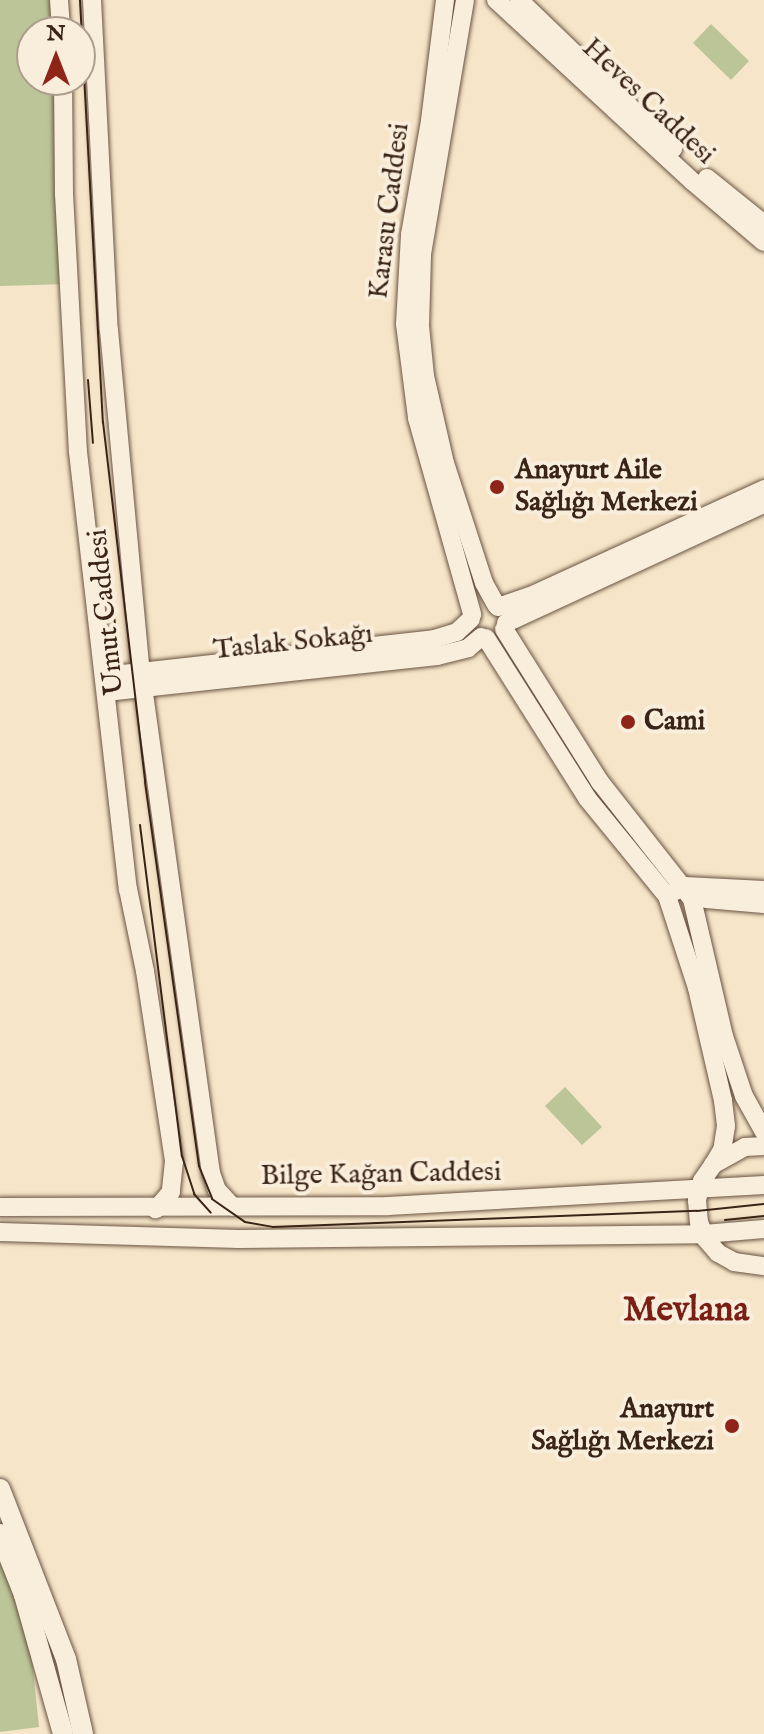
<!DOCTYPE html>
<meta charset="utf-8">
<style>
body{margin:0}
#map{position:relative;width:764px;height:1734px;overflow:hidden;background:#f6e5c8;font-family:"IM FELL English",serif}
div>[style]{position:absolute}
.green>*{inset:0;background:#bbc597}
.roads{filter:drop-shadow(0 0 2px #695443) drop-shadow(0 0 2px #695443)}
.tertiary>*{height:18px;margin:-9px;padding:0 9px;transform-origin:9px;border-radius:9px;background:#f9eedb}
.secondary>*{height:20px;margin:-10px;padding:0 10px;transform-origin:10px;border-radius:10px;background:#f9eedb}
.tram>*{height:2px;margin:-1px;padding:0 1px;transform-origin:1px;border-radius:1px;background:#3a2417}
.dots>*{width:22px;height:22px;translate:-50% -50%;box-sizing:border-box;border:4px solid #f9eedb;border-radius:50%}
span{translate:-50% -50%;white-space:nowrap;text-align:center;line-height:1.15;-webkit-text-stroke:8px #f9eedb;paint-order:stroke}
.street-label{font-size:28px;color:#3a2417}
.poi-label{font-size:28px;color:#3a2417;font-weight:700}
.left{translate:0 -50%;text-align:left}
.right{translate:-100% -50%;text-align:right}
.district-label{font-size:36px;color:#7a1f14;font-weight:700}
.north{position:absolute;left:16px;top:16px;width:80px;height:80px;box-sizing:border-box;background:#f9eedb;border:2px solid #ad9d8d;border-radius:50%;rotate:0deg;font-size:22px;font-weight:700;line-height:32px;text-align:center;color:#3a2417}
.north::after{content:'';display:block;margin:auto;width:28px;height:36px;background:#8f2418;clip-path:polygon(50% 0,100% 100%,50% 72%,0 100%)}
</style>
<div id="map">
<div class="green">
<i style="clip-path:polygon(0 0,52px 0,54px 32px,32px 32px,32px 80px,57px 80px,67px 284px,0 286px)"></i>
<i style="clip-path:polygon(711px 24px,749px 61px,731px 80px,693px 43px)"></i>
<i style="clip-path:polygon(565px 1087px,602px 1127px,582px 1145px,545px 1106px)"></i>
<i style="clip-path:polygon(0 1552px,30px 1641px,39px 1727px,0 1732px)"></i>
</div>
<div class="roads">
<div class="tertiary">
<i style="left:59px;top:0;width:32px;rotate:86deg"></i>
<i style="left:92px;top:0;width:330px;rotate:87.1deg"></i>
<i style="left:109px;top:330px;width:343px;rotate:84.7deg"></i>
<i style="left:141px;top:672px;width:506px;rotate:82.05deg"></i>
<i style="left:211px;top:1173px;width:18px;rotate:71deg"></i>
<i style="left:217px;top:1190px;width:23px;rotate:47deg"></i>
<i style="left:445px;top:0;width:122px;rotate:97.1deg"></i>
<i style="left:430px;top:121px;width:116px;rotate:100deg"></i>
<i style="left:410px;top:235px;width:89px;rotate:93.2deg"></i>
<i style="left:405px;top:324px;width:95px;rotate:82.7deg"></i>
<i style="left:417px;top:418px;width:204px;rotate:74.3deg"></i>
<i style="left:465px;top:0;width:259px;rotate:99.6deg"></i>
<i style="left:422px;top:255px;width:71px;rotate:91.6deg"></i>
<i style="left:420px;top:326px;width:50px;rotate:84.3deg"></i>
<i style="left:425px;top:376px;width:89px;rotate:77.1deg"></i>
<i style="left:445px;top:463px;width:126px;rotate:72deg"></i>
<i style="left:484px;top:583px;width:25px;rotate:61deg"></i>
<i style="left:496px;top:0;width:267px;rotate:42.7deg"></i>
<i style="left:692px;top:181px;width:94px;rotate:40.3deg"></i>
<i style="left:519px;top:0;width:214px;rotate:43.9deg"></i>
<i style="left:63px;top:80px;width:114px;rotate:89.5deg"></i>
<i style="left:64px;top:194px;width:258px;rotate:86.9deg"></i>
<i style="left:78px;top:452px;width:440px;rotate:83.5deg"></i>
<i style="left:128px;top:889px;width:84px;rotate:78.3deg"></i>
<i style="left:145px;top:971px;width:192px;rotate:81.3deg"></i>
<i style="left:174px;top:1161px;width:31px;rotate:96deg"></i>
<i style="left:171px;top:1192px;width:23px;rotate:131deg"></i>
<i style="left:707px;top:178px;width:73px;rotate:38.9deg"></i>
<i style="left:498px;top:607px;width:39px;rotate:-19deg"></i>
<i style="left:535px;top:594px;width:252px;rotate:-24.6deg"></i>
<i style="left:506px;top:623px;width:284px;rotate:-24.8deg"></i>
<i style="left:504px;top:629px;width:181px;rotate:57.9deg"></i>
<i style="left:600px;top:782px;width:149px;rotate:51.8deg"></i>
<i style="left:692px;top:899px;width:141px;rotate:76.9deg"></i>
<i style="left:724px;top:1036px;width:63px;rotate:71.6deg"></i>
<i style="left:744px;top:1096px;width:41px;rotate:60.9deg"></i>
<i style="left:486px;top:638px;width:189px;rotate:57.7deg"></i>
<i style="left:587px;top:798px;width:127px;rotate:50.8deg"></i>
<i style="left:667px;top:896px;width:97px;rotate:71.9deg"></i>
<i style="left:697px;top:988px;width:116px;rotate:77deg"></i>
<i style="left:723px;top:1101px;width:25px;rotate:83deg"></i>
<i style="left:726px;top:1126px;width:24px;rotate:99deg"></i>
<i style="left:722px;top:1150px;width:17px;rotate:121deg"></i>
<i style="left:105px;top:676px;width:331px;rotate:-6.4deg"></i>
<i style="left:434px;top:639px;width:24px;rotate:-17deg"></i>
<i style="left:457px;top:632px;width:19px;rotate:-43deg"></i>
<i style="left:106px;top:692px;width:333px;rotate:-6.2deg"></i>
<i style="left:437px;top:656px;width:32px;rotate:-14deg"></i>
<i style="left:468px;top:648px;width:17px;rotate:-40deg"></i>
<i style="left:676px;top:891px;width:10px;rotate:-29deg"></i>
<i style="left:685px;top:886px;width:79px;rotate:2.9deg"></i>
<i style="left:706px;top:899px;width:58px;rotate:4.9deg"></i>
<i style="left:764px;top:1146px;width:19px;rotate:177deg"></i>
<i style="left:745px;top:1147px;width:37px;rotate:151deg"></i>
<i style="left:713px;top:1165px;width:19px;rotate:125deg"></i>
<i style="left:702px;top:1181px;width:20px;rotate:105deg"></i>
<i style="left:697px;top:1200px;width:22px;rotate:85deg"></i>
<i style="left:699px;top:1222px;width:17px;rotate:69deg"></i>
<i style="left:705px;top:1238px;width:20px;rotate:49deg"></i>
<i style="left:718px;top:1253px;width:18px;rotate:29deg"></i>
<i style="left:734px;top:1262px;width:30px;rotate:8deg"></i>
<i style="left:0;top:1207px;width:388px;rotate:-0.1deg"></i>
<i style="left:388px;top:1206px;width:377px;rotate:-3.2deg"></i>
<i style="left:0;top:1232px;width:239px;rotate:1.7deg"></i>
<i style="left:239px;top:1239px;width:465px;rotate:-0.6deg"></i>
<i style="left:704px;top:1234px;width:60px;rotate:-4.8deg"></i>
</div>
<div class="secondary">
<i style="left:0;top:1489px;width:182px;rotate:68.8deg"></i>
<i style="left:66px;top:1659px;width:77px;rotate:77.2deg"></i>
<i style="left:0;top:1534px;width:66px;rotate:68.5deg"></i>
<i style="left:24px;top:1595px;width:144px;rotate:74.3deg"></i>
</div>
</div>
<div class="tram">
<i style="left:80px;top:0;width:423px;rotate:86.9deg"></i>
<i style="left:103px;top:422px;width:362px;rotate:83.3deg"></i>
<i style="left:145px;top:782px;width:388px;rotate:82deg"></i>
<i style="left:199px;top:1166px;width:35px;rotate:68deg"></i>
<i style="left:212px;top:1199px;width:40px;rotate:34.9deg"></i>
<i style="left:245px;top:1222px;width:28px;rotate:10deg"></i>
<i style="left:273px;top:1227px;width:424px;rotate:-2.2deg"></i>
<i style="left:697px;top:1211px;width:67px;rotate:-6deg"></i>
<i style="left:88px;top:380px;width:63px;rotate:85.5deg"></i>
<i style="left:109px;top:574px;width:93px;rotate:83.2deg"></i>
<i style="left:140px;top:825px;width:334px;rotate:82.8deg"></i>
<i style="left:182px;top:1156px;width:40px;rotate:72deg"></i>
<i style="left:194px;top:1194px;width:25px;rotate:48deg"></i>
<i style="left:725px;top:1220px;width:39px;rotate:-6deg"></i>
</div>
<div class="dots">
<i style="left:497px;top:487px;background:#8f2418"></i>
<i style="left:628px;top:722px;background:#8f2418"></i>
<i style="left:732px;top:1426px;background:#8f2418"></i>
</div>
<div class="street-label">
<span style="left:648px;top:102px;rotate:43deg">Heves Caddesi</span>
<span style="left:390px;top:211px;rotate:-83deg">Karasu Caddesi</span>
<span style="left:107px;top:612px;rotate:-96deg">Umut Caddesi</span>
<span style="left:293px;top:643px;rotate:-6deg">Taslak Sokağı</span>
<span style="left:381px;top:1175px;rotate:-1deg">Bilge Kağan Caddesi</span>
</div>
<div class="poi-label">
<span class="left" style="left:515px;top:487px">Anayurt Aile<br>Sağlığı Merkezi</span>
<span class="left" style="left:644px;top:722px">Cami</span>
<span class="right" style="left:714px;top:1426px">Anayurt<br>Sağlığı Merkezi</span>
</div>
<div class="district-label">
<span style="left:686px;top:1311px">Mevlana</span>
</div>
<div class="north">N</div>
</div>
